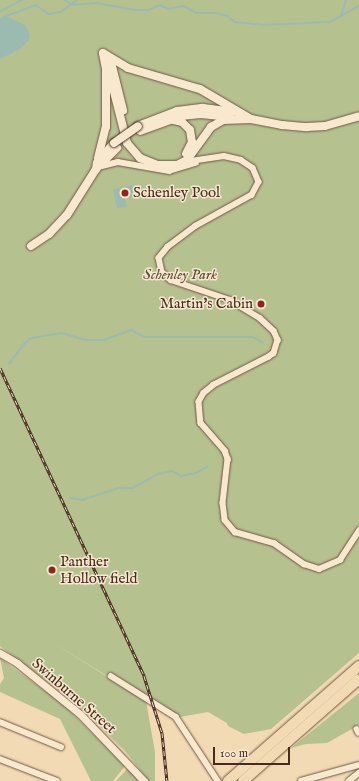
<!DOCTYPE html>
<style>
body{margin:0}
#map{position:relative;width:359px;height:781px;overflow:hidden;background:#f2dbb4;font-family:"IM FELL English",serif}
div>[style]{position:absolute}
.green>*{inset:0;background:#b6c190}
.water>*{inset:0;background:#9bbbb0}
.stream>*{height:1.5px;margin:-0.75px;padding:0 0.75px;transform-origin:0.75px;border-radius:0.75px;background:#9bbbb0}
.roads{filter:drop-shadow(0 0 1px #725644) drop-shadow(0 0 1px #725644)}
.minor>*{height:5.5px;margin:-2.75px;padding:0 2.75px;transform-origin:2.75px;border-radius:2.75px;background:#f7e8ce}
.tertiary>*{height:7px;margin:-3.5px;padding:0 3.5px;transform-origin:3.5px;border-radius:3.5px;background:#f7e8ce}
.secondary>*{height:8px;margin:-4px;padding:0 4px;transform-origin:4px;border-radius:4px;background:#f7e8ce}
.motorway>*{height:10px;margin:-5px;padding:0 5px;transform-origin:5px;border-radius:5px;background:#f2dbb4}
.rail>*{height:3px;margin-top:-1.5px;transform-origin:0;background:repeating-linear-gradient(90deg,#f7e8ce 0 4.5px,#482a1e 0 9px);box-sizing:border-box;border-block:1px solid #482a1e}
.bridges{filter:drop-shadow(0 0 1px #482a1e) drop-shadow(0 0 1px #482a1e)}
.secondary-bridge>*{height:8px;margin:-4px;padding:0 4px;transform-origin:4px;border-radius:4px;background:#f7e8ce}
.dots>*{width:11px;height:11px;translate:-50% -50%;box-sizing:border-box;border:2px solid #f7e8ce;border-radius:50%}
span{translate:-50% -50%;white-space:nowrap;text-align:center;line-height:1.15;-webkit-text-stroke:3px #f7e8ce;paint-order:stroke}
.poi-label{font-size:15px;color:#482a1e}
.left{translate:0 -50%;text-align:left}
.right{translate:-100% -50%;text-align:right}
.park-label{font-size:15px;color:#5e4835;font-style:italic}
.street-label{font-size:15px;color:#482a1e}
.scale{position:absolute;left:213px;top:747px;width:77px;height:18px;box-sizing:border-box;border:2px solid #482a1e;border-top:0;padding-left:5px;font-size:12px;line-height:14px;white-space:nowrap;color:#482a1e;-webkit-text-stroke:3px #f7e8ce;paint-order:stroke}
</style>
<div id="map">
<div class="green">
<i style="clip-path:polygon(0 0,359px 0,359px 653px,271px 729px,244px 734px,228px 726px,227px 723px,208px 712px,180px 717px,159px 702px,112px 679px,49px 640px,146px 701px,155px 752px,155px 781px,149px 781px,125px 751px,80px 707px,0 646px)"></i>
<i style="clip-path:polygon(0 658px,63px 704px,125px 766px,113px 781px,91px 781px,60px 719px,0 692px,0 684px,4px 678px)"></i>
<i style="clip-path:polygon(359px 693px,359px 725px,327px 743px,306px 744px,291px 748px)"></i>
<i style="clip-path:polygon(128px 768px,138px 781px,116px 781px)"></i>
</div>
<div class="water">
<i style="clip-path:polygon(4px 15px,25px 25px,30px 35px,29px 40px,20px 49px,0 59px,0 19px)"></i>
<i style="clip-path:polygon(134px 185px,136px 197px,125px 198px,127px 207px,117px 208px,113px 189px)"></i>
</div>
<div class="stream">
<i style="left:65px;top:0;width:9px;rotate:32deg"></i>
<i style="left:73px;top:5px;width:23px;rotate:-5deg"></i>
<i style="left:96px;top:3px;width:40px;rotate:10deg"></i>
<i style="left:135px;top:10px;width:14px"></i>
<i style="left:149px;top:10px;width:12px;rotate:-24deg"></i>
<i style="left:160px;top:5px;width:10px;rotate:24deg"></i>
<i style="left:169px;top:9px;width:15px;rotate:-11deg"></i>
<i style="left:184px;top:6px;width:15px;rotate:28deg"></i>
<i style="left:197px;top:13px;width:19px"></i>
<i style="left:216px;top:13px;width:12px;rotate:14deg"></i>
<i style="left:228px;top:16px;width:9px;rotate:41deg"></i>
<i style="left:235px;top:22px;width:27px;rotate:6deg"></i>
<i style="left:262px;top:25px;width:68px;rotate:-2.5deg"></i>
<i style="left:330px;top:22px;width:33px;rotate:-29deg"></i>
<i style="left:0;top:12px;width:25px;rotate:-29deg"></i>
<i style="left:6px;top:16px;width:32px;rotate:-20deg"></i>
<i style="left:36px;top:5px;width:16px;rotate:35deg"></i>
<i style="left:49px;top:14px;width:12px;rotate:-9deg"></i>
<i style="left:61px;top:12px;width:20px;rotate:-37deg"></i>
<i style="left:341px;top:17px;width:18px;rotate:-74deg"></i>
<i style="left:9px;top:364px;width:25px;rotate:-53deg"></i>
<i style="left:24px;top:344px;width:9px;rotate:-41deg"></i>
<i style="left:31px;top:338px;width:30px;rotate:-9deg"></i>
<i style="left:61px;top:333px;width:27px;rotate:15deg"></i>
<i style="left:87px;top:340px;width:17px"></i>
<i style="left:104px;top:340px;width:29px;rotate:-20deg"></i>
<i style="left:131px;top:330px;width:16px;rotate:27deg"></i>
<i style="left:145px;top:337px;width:108px"></i>
<i style="left:253px;top:337px;width:11px;rotate:27deg"></i>
<i style="left:71px;top:498px;width:11px;rotate:10deg"></i>
<i style="left:82px;top:500px;width:38px;rotate:-18deg"></i>
<i style="left:118px;top:488px;width:15px"></i>
<i style="left:133px;top:488px;width:29px;rotate:-29deg"></i>
<i style="left:158px;top:474px;width:14px;rotate:-12deg"></i>
<i style="left:172px;top:471px;width:11px;rotate:27deg"></i>
<i style="left:182px;top:476px;width:14px;rotate:-12deg"></i>
<i style="left:196px;top:473px;width:13px;rotate:-29deg"></i>
</div>
<div class="roads">
<div class="minor">
<i style="left:184px;top:162px;width:40px;rotate:-8.5deg"></i>
<i style="left:224px;top:156px;width:17px;rotate:13deg"></i>
<i style="left:241px;top:160px;width:14px;rotate:34deg"></i>
<i style="left:253px;top:168px;width:15px;rotate:67deg"></i>
<i style="left:259px;top:182px;width:15px;rotate:118deg"></i>
<i style="left:252px;top:195px;width:64px;rotate:151deg"></i>
<i style="left:196px;top:226px;width:35px;rotate:143deg"></i>
<i style="left:168px;top:247px;width:14px;rotate:129deg"></i>
<i style="left:159px;top:258px;width:14px;rotate:78deg"></i>
<i style="left:162px;top:272px;width:12px;rotate:42deg"></i>
<i style="left:171px;top:280px;width:62px;rotate:18.7deg"></i>
<i style="left:230px;top:300px;width:35px;rotate:31deg"></i>
<i style="left:260px;top:318px;width:19px;rotate:43deg"></i>
<i style="left:274px;top:331px;width:10px;rotate:66deg"></i>
<i style="left:278px;top:340px;width:14px;rotate:107deg"></i>
<i style="left:274px;top:353px;width:6px;rotate:141deg"></i>
<i style="left:269px;top:357px;width:62px;rotate:153deg"></i>
<i style="left:214px;top:385px;width:13px;rotate:141deg"></i>
<i style="left:204px;top:393px;width:10px;rotate:119deg"></i>
<i style="left:199px;top:402px;width:21px;rotate:85deg"></i>
<i style="left:201px;top:423px;width:37px;rotate:49deg"></i>
<i style="left:225px;top:451px;width:9px;rotate:69deg"></i>
<i style="left:228px;top:459px;width:44px;rotate:96.5deg"></i>
<i style="left:223px;top:503px;width:17px;rotate:83deg"></i>
<i style="left:225px;top:520px;width:16px;rotate:50deg"></i>
<i style="left:235px;top:532px;width:41px;rotate:15.8deg"></i>
<i style="left:274px;top:543px;width:37px;rotate:35deg"></i>
<i style="left:304px;top:564px;width:16px;rotate:18deg"></i>
<i style="left:319px;top:569px;width:23px;rotate:-23deg"></i>
<i style="left:340px;top:560px;width:35px;rotate:-57deg"></i>
<i style="left:102px;top:166px;width:16px;rotate:-14deg"></i>
<i style="left:118px;top:162px;width:52px;rotate:10deg"></i>
<i style="left:169px;top:171px;width:28px;rotate:-17deg"></i>
<i style="left:111px;top:676px;width:77px;rotate:32.2deg"></i>
<i style="left:176px;top:717px;width:77px;rotate:56.7deg"></i>
<i style="left:0;top:722px;width:66px;rotate:22.3deg"></i>
<i style="left:357px;top:729px;width:4px;rotate:63deg"></i>
<i style="left:0;top:759px;width:61px;rotate:21.1deg"></i>
<i style="left:301px;top:781px;width:60px;rotate:-15.4deg"></i>
<i style="left:349px;top:781px;width:13px;rotate:-39deg"></i>
</div>
<div class="tertiary">
<i style="left:0;top:653px;width:20px;rotate:30deg"></i>
<i style="left:17px;top:663px;width:81px;rotate:39deg"></i>
<i style="left:80px;top:714px;width:93px;rotate:46.3deg"></i>
</div>
<div class="secondary">
<i style="left:103px;top:53px;width:29px;rotate:31deg"></i>
<i style="left:128px;top:68px;width:75px;rotate:16.3deg"></i>
<i style="left:200px;top:89px;width:59px;rotate:30.5deg"></i>
<i style="left:110px;top:58px;width:54px;rotate:76deg"></i>
<i style="left:107px;top:75px;width:6px;rotate:51deg"></i>
<i style="left:111px;top:80px;width:65px;rotate:75.7deg"></i>
<i style="left:127px;top:143px;width:20px;rotate:49deg"></i>
<i style="left:140px;top:158px;width:18px;rotate:22deg"></i>
<i style="left:157px;top:165px;width:20px"></i>
<i style="left:177px;top:165px;width:11px;rotate:-27deg"></i>
<i style="left:187px;top:160px;width:41px;rotate:-54deg"></i>
<i style="left:211px;top:127px;width:14px;rotate:-30deg"></i>
<i style="left:223px;top:120px;width:28px;rotate:-2deg"></i>
<i style="left:251px;top:119px;width:32px;rotate:11deg"></i>
<i style="left:282px;top:125px;width:25px;rotate:5deg"></i>
<i style="left:307px;top:127px;width:18px;rotate:-3deg"></i>
<i style="left:325px;top:126px;width:35px;rotate:-16deg"></i>
<i style="left:169px;top:119px;width:13px;rotate:13deg"></i>
<i style="left:182px;top:122px;width:11px;rotate:45deg"></i>
<i style="left:190px;top:130px;width:12px;rotate:81deg"></i>
<i style="left:192px;top:142px;width:13px;rotate:117deg"></i>
<i style="left:138px;top:126px;width:42px;rotate:-21deg"></i>
<i style="left:177px;top:111px;width:26px;rotate:-7deg"></i>
<i style="left:203px;top:108px;width:34px;rotate:7deg"></i>
<i style="left:140px;top:131px;width:44px;rotate:-20.1deg"></i>
<i style="left:181px;top:116px;width:20px;rotate:-6deg"></i>
<i style="left:201px;top:114px;width:29px;rotate:6deg"></i>
<i style="left:98px;top:158px;width:32px;rotate:-76deg"></i>
<i style="left:106px;top:127px;width:58px;rotate:-90deg"></i>
<i style="left:106px;top:69px;width:16px;rotate:-101deg"></i>
<i style="left:96px;top:169px;width:30px;rotate:-45deg"></i>
<i style="left:31px;top:246px;width:22px;rotate:-34deg"></i>
<i style="left:49px;top:234px;width:26px;rotate:-47deg"></i>
<i style="left:67px;top:215px;width:54px;rotate:-57.8deg"></i>
<i style="left:96px;top:169px;width:6px;rotate:-81deg"></i>
<i style="left:97px;top:163px;width:26px;rotate:-50deg"></i>
</div>
<div class="motorway">
<i style="left:228px;top:781px;width:174px;rotate:-41.3deg"></i>
<i style="left:243px;top:781px;width:154px;rotate:-41.3deg"></i>
</div>
</div>
<div class="rail">
<i style="left:0;top:368px;width:340px;rotate:64.9deg"></i>
<i style="left:144px;top:676px;width:60px;rotate:72.5deg"></i>
<i style="left:162px;top:733px;width:48px;rotate:84.1deg"></i>
</div>
<div class="bridges">
<div class="secondary-bridge">
<i style="left:114px;top:143px;width:29px;rotate:-35deg"></i>
</div>
</div>
<div class="dots">
<i style="left:125px;top:193px;background:#8f2418"></i>
<i style="left:261px;top:304px;background:#8f2418"></i>
<i style="left:52px;top:570px;background:#8f2418"></i>
</div>
<div class="poi-label">
<span class="left" style="left:133px;top:193px">Schenley Pool</span>
<span class="right" style="left:253px;top:304px">Martin's Cabin</span>
<span class="left" style="left:60px;top:570px">Panther<br>Hollow field</span>
</div>
<div class="park-label">
<span style="left:180px;top:275px">Schenley Park</span>
</div>
<div class="street-label">
<span style="left:74px;top:696px;rotate:41deg">Swinburne Street</span>
</div>
<div class="scale">100 m</div>
</div>
